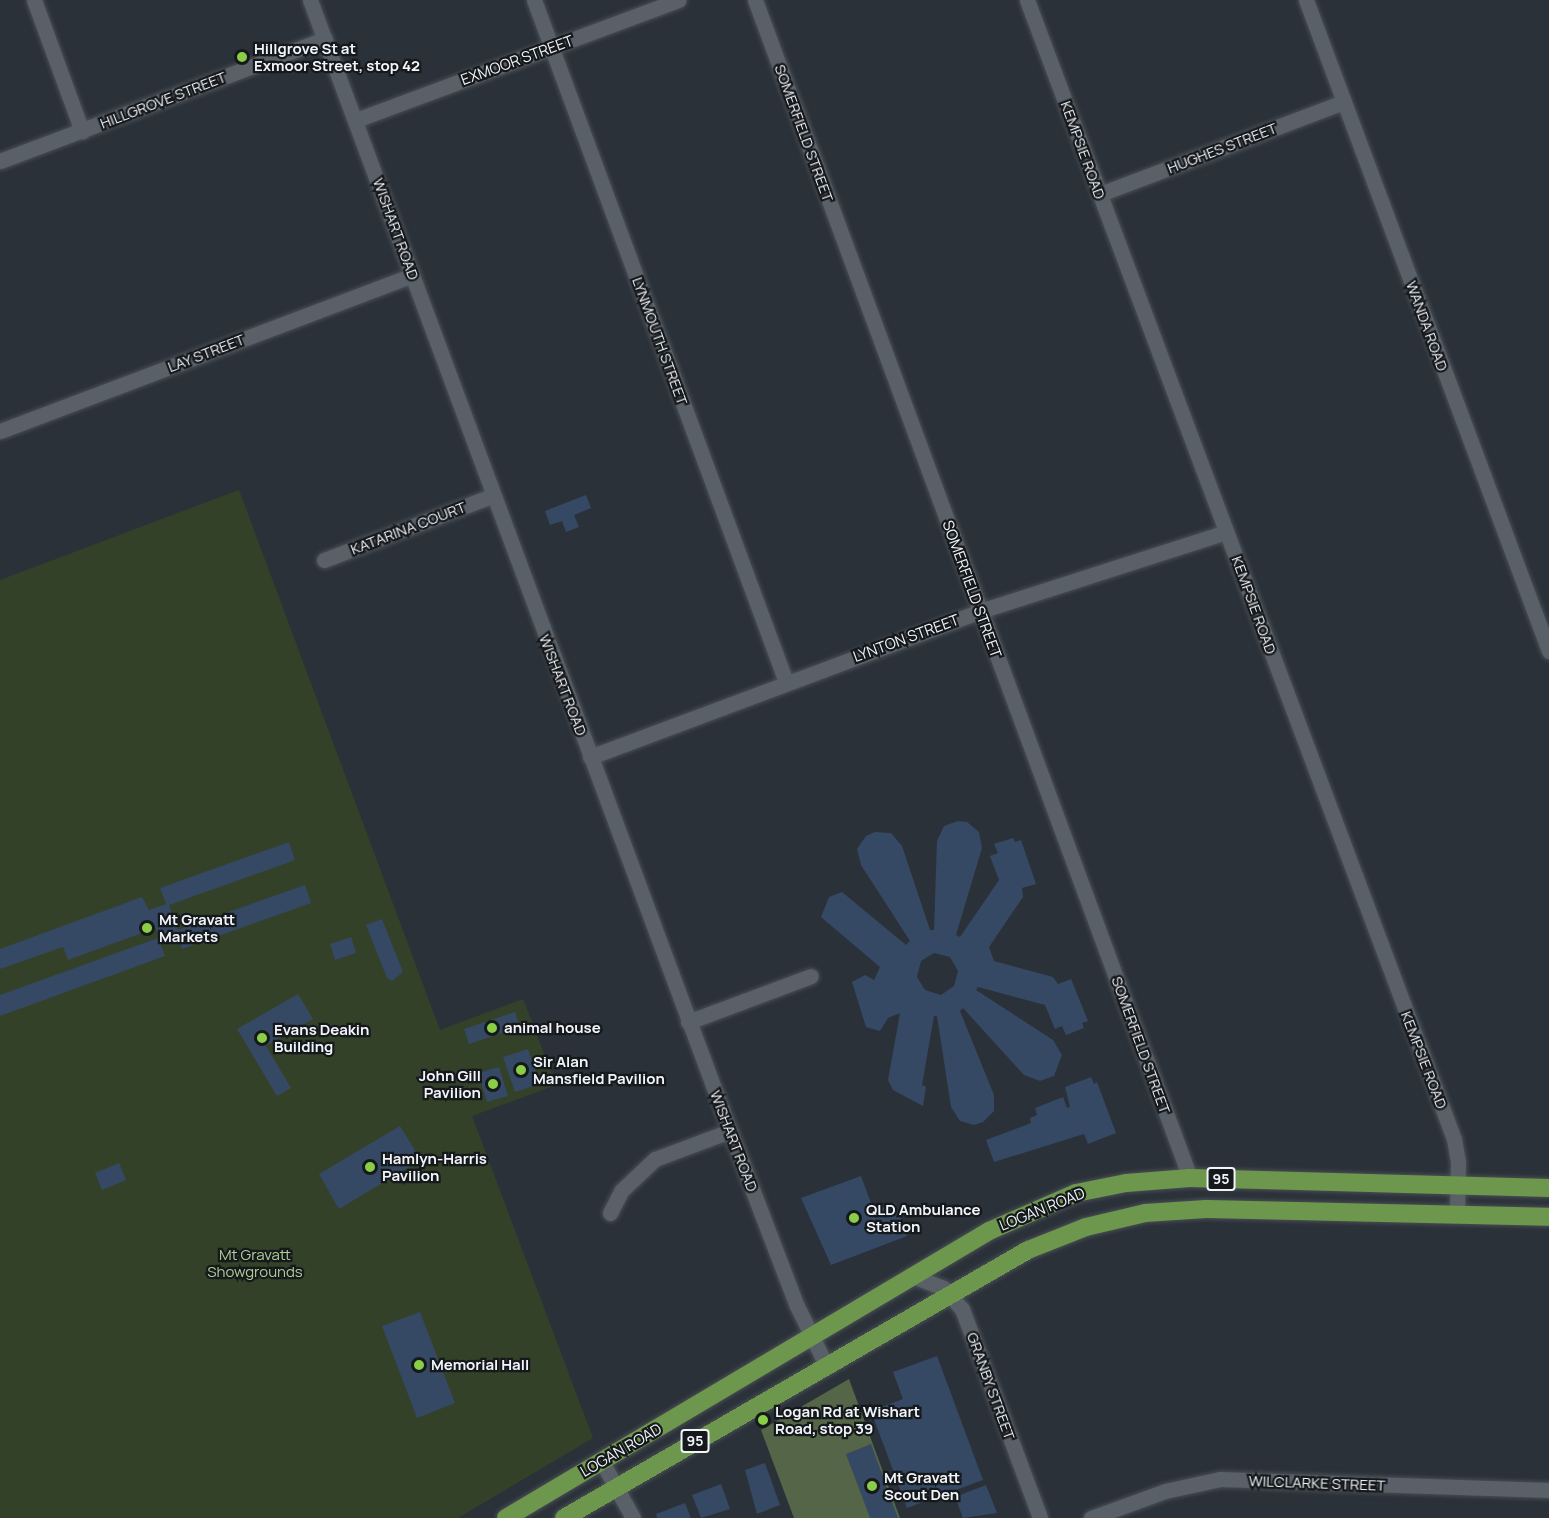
<!DOCTYPE html>
<style>
body{margin:0}
#map{position:relative;width:1549px;height:1518px;overflow:hidden;background:#2b3139;font-family:Manrope,sans-serif}
div>[style]{position:absolute}
.green>*{inset:0;background:#344129}
.forest>*{inset:0;background:#546647}
.building>*{inset:0;background:#354964}
.roads{filter:drop-shadow(0 0 2px #494e54) drop-shadow(0 0 2px #494e54)}
.street>*{height:15px;margin:-7.5px;padding:0 7.5px;transform-origin:7.5px;border-radius:7.5px;background:#596068}
.primary>*{height:18px;margin:-9px;padding:0 9px;transform-origin:9px;border-radius:9px;background:#6d974c}
.dots>*{width:16px;height:16px;translate:-50% -50%;box-sizing:border-box;border:3px solid #16191c;border-radius:50%}
span{translate:-50% -50%;white-space:nowrap;text-align:center;line-height:1.15;-webkit-text-stroke:4.5px #16191c;paint-order:stroke}
.shield-label span{padding:2px 4px;background:#16191c;border:2px solid;border-radius:4px;-webkit-text-stroke-width:0}
.shield-label{font-size:14px;color:#f1f5fa;font-weight:700}
.poi-label{font-size:15px;color:#f1f5fa;font-weight:700}
.left{translate:0 -50%;text-align:left}
.right{translate:-100% -50%;text-align:right}
.street-label{font-size:15px;color:#f1f5fa}
.park-label{font-size:15px;color:#aece97}
</style>
<div id="map">
<div class="green">
<i style="clip-path:polygon(239px 490px,440px 1030px,523px 999px,556px 1085px,472px 1116px,593px 1438px,458px 1518px,0 1518px,0 580px)"></i>
</div>
<div class="forest">
<i style="clip-path:polygon(849px 1379px,900px 1518px,794px 1518px,761px 1430px)"></i>
</div>
<div class="building">
<i style="clip-path:polygon(586px 495px,591px 508px,574px 515px,579px 527px,566px 532px,562px 521px,550px 525px,545px 511px)"></i>
<i style="clip-path:polygon(evenodd,958px 821px,967px 822px,979px 832px,982px 848px,956px 935px,960px 937px,999px 880px,990px 856px,998px 853px,994px 844px,1013px 838px,1015px 842px,1021px 840px,1036px 884px,1022px 888px,1023px 897px,989px 947px,994px 961px,1053px 977px,1058px 984px,1071px 979px,1088px 1021px,1082px 1023px,1084px 1028px,1066px 1035px,1062px 1026px,1055px 1029px,1045px 1005px,978px 987px,976px 990px,1053px 1040px,1062px 1055px,1054px 1076px,1040px 1081px,1024px 1075px,963px 1008px,960px 1011px,994px 1095px,994px 1111px,983px 1122px,974px 1125px,960px 1121px,951px 1107px,937px 1016px,934px 1016px,922px 1085px,926px 1087px,923px 1106px,893px 1090px,888px 1080px,900px 1013px,888px 1018px,880px 1031px,866px 1027px,852px 982px,865px 975px,874px 980px,880px 967px,821px 917px,829px 897px,842px 892px,906px 945px,910px 941px,861px 865px,857px 849px,866px 836px,875px 832px,891px 833px,902px 846px,930px 930px,934px 930px,937px 841px,944px 826px,958px 821px,934px 953px,950px 957px,958px 971px,954px 986px,941px 995px,925px 990px,917px 977px,921px 961px,934px 953px)"></i>
<i style="clip-path:polygon(289px 842px,295px 860px,169px 905px,178px 930px,305px 885px,311px 903px,182px 949px,177px 933px,160px 939px,156px 928px,68px 960px,63px 947px,0 969px,0 949px,142px 897px,151px 914px,149px 910px,166px 904px,160px 888px)"></i>
<i style="clip-path:polygon(382px 919px,403px 972px,392px 981px,387px 978px,366px 925px)"></i>
<i style="clip-path:polygon(351px 937px,356px 953px,335px 960px,330px 944px)"></i>
<i style="clip-path:polygon(158px 938px,165px 956px,0 1016px,0 995px)"></i>
<i style="clip-path:polygon(298px 994px,313px 1019px,266px 1046px,291px 1088px,277px 1096px,237px 1029px)"></i>
<i style="clip-path:polygon(515px 1012px,520px 1027px,469px 1044px,464px 1029px)"></i>
<i style="clip-path:polygon(528px 1049px,540px 1084px,515px 1092px,503px 1057px)"></i>
<i style="clip-path:polygon(499px 1067px,508px 1096px,487px 1102px,478px 1073px)"></i>
<i style="clip-path:polygon(1091px 1077px,1094px 1084px,1097px 1082px,1116px 1133px,1088px 1144px,1084px 1134px,994px 1162px,986px 1140px,1031px 1123px,1030px 1118px,1037px 1115px,1035px 1108px,1063px 1097px,1067px 1108px,1070px 1107px,1065px 1087px)"></i>
<i style="clip-path:polygon(400px 1126px,421px 1160px,339px 1209px,319px 1174px)"></i>
<i style="clip-path:polygon(119px 1163px,126px 1180px,102px 1190px,95px 1173px)"></i>
<i style="clip-path:polygon(861px 1176px,874px 1211px,895px 1203px,907px 1236px,831px 1265px,801px 1198px)"></i>
<i style="clip-path:polygon(420px 1312px,455px 1403px,417px 1418px,382px 1326px)"></i>
<i style="clip-path:polygon(937px 1356px,983px 1480px,907px 1508px,871px 1411px,903px 1399px,893px 1372px)"></i>
<i style="clip-path:polygon(871px 1444px,898px 1518px,870px 1518px,846px 1454px)"></i>
<i style="clip-path:polygon(765px 1463px,780px 1505px,757px 1514px,745px 1470px)"></i>
<i style="clip-path:polygon(721px 1484px,730px 1509px,701px 1518px,692px 1495px)"></i>
<i style="clip-path:polygon(986px 1485px,997px 1513px,963px 1518px,955px 1497px)"></i>
<i style="clip-path:polygon(685px 1503px,691px 1518px,657px 1518px,656px 1514px)"></i>
</div>
<div class="roads">
<div class="street">
<i style="left:34px;top:0;width:140px;rotate:69.9deg"></i>
<i style="left:310px;top:0;width:1206px;rotate:69.63deg"></i>
<i style="left:730px;top:1131px;width:187px;rotate:69.1deg"></i>
<i style="left:797px;top:1306px;width:68px;rotate:63.8deg"></i>
<i style="left:534px;top:0;width:727px;rotate:69.72deg"></i>
<i style="left:755px;top:0;width:1256px;rotate:69.73deg"></i>
<i style="left:1027px;top:0;width:1216px;rotate:69.45deg"></i>
<i style="left:1454px;top:1139px;width:23px;rotate:80deg"></i>
<i style="left:1458px;top:1162px;width:52px;rotate:91.1deg"></i>
<i style="left:1306px;top:0;width:695px;rotate:69.53deg"></i>
<i style="left:356px;top:120px;width:344px;rotate:-20.4deg"></i>
<i style="left:0;top:161px;width:347px;rotate:-20.6deg"></i>
<i style="left:1100px;top:194px;width:261px;rotate:-20.7deg"></i>
<i style="left:0;top:431px;width:441px;rotate:-20.7deg"></i>
<i style="left:324px;top:560px;width:180px;rotate:-20.9deg"></i>
<i style="left:590px;top:757px;width:416px;rotate:-20.5deg"></i>
<i style="left:980px;top:611px;width:258px;rotate:-17.8deg"></i>
<i style="left:688px;top:1022px;width:131px;rotate:-20.5deg"></i>
<i style="left:610px;top:1213px;width:25px;rotate:-63deg"></i>
<i style="left:621px;top:1191px;width:47px;rotate:-43.3deg"></i>
<i style="left:655px;top:1159px;width:80px;rotate:-20.5deg"></i>
<i style="left:915px;top:1277px;width:30px;rotate:21deg"></i>
<i style="left:943px;top:1288px;width:28px;rotate:48deg"></i>
<i style="left:962px;top:1309px;width:223px;rotate:69.5deg"></i>
<i style="left:602px;top:1462px;width:64px;rotate:61deg"></i>
<i style="left:1091px;top:1518px;width:79px;rotate:-20deg"></i>
<i style="left:1165px;top:1491px;width:56px;rotate:-12.3deg"></i>
<i style="left:1220px;top:1479px;width:329px;rotate:1.9deg"></i>
</div>
<div class="primary">
<i style="left:506px;top:1518px;width:562px;rotate:-30.72deg"></i>
<i style="left:989px;top:1231px;width:95px;rotate:-23.6deg"></i>
<i style="left:1076px;top:1193px;width:51px;rotate:-11.3deg"></i>
<i style="left:1126px;top:1183px;width:64px;rotate:-4.5deg"></i>
<i style="left:1190px;top:1178px;width:359px;rotate:1.6deg"></i>
<i style="left:564px;top:1518px;width:536px;rotate:-30.01deg"></i>
<i style="left:1028px;top:1250px;width:62px;rotate:-21.6deg"></i>
<i style="left:1086px;top:1227px;width:61px;rotate:-13.3deg"></i>
<i style="left:1145px;top:1213px;width:61px;rotate:-3.8deg"></i>
<i style="left:1206px;top:1209px;width:343px;rotate:1.3deg"></i>
</div>
</div>
<div class="dots">
<i style="left:242px;top:57px;background:#8ace48"></i>
<i style="left:147px;top:928px;background:#8ace48"></i>
<i style="left:492px;top:1028px;background:#8ace48"></i>
<i style="left:262px;top:1038px;background:#8ace48"></i>
<i style="left:521px;top:1070px;background:#8ace48"></i>
<i style="left:493px;top:1084px;background:#8ace48"></i>
<i style="left:370px;top:1167px;background:#8ace48"></i>
<i style="left:854px;top:1218px;background:#8ace48"></i>
<i style="left:419px;top:1365px;background:#8ace48"></i>
<i style="left:763px;top:1420px;background:#8ace48"></i>
<i style="left:872px;top:1486px;background:#8ace48"></i>
</div>
<div class="shield-label">
<span style="left:1221px;top:1179px">95</span>
<span style="left:695px;top:1441px">95</span>
</div>
<div class="poi-label">
<span class="left" style="left:254px;top:57px">Hillgrove St at<br>Exmoor Street, stop 42</span>
<span class="left" style="left:159px;top:928px">Mt Gravatt<br>Markets</span>
<span class="left" style="left:504px;top:1028px">animal house</span>
<span class="left" style="left:274px;top:1038px">Evans Deakin<br>Building</span>
<span class="left" style="left:533px;top:1070px">Sir Alan<br>Mansfield Pavilion</span>
<span class="right" style="left:481px;top:1084px">John Gill<br>Pavilion</span>
<span class="left" style="left:382px;top:1167px">Hamlyn-Harris<br>Pavilion</span>
<span class="left" style="left:866px;top:1218px">QLD Ambulance<br>Station</span>
<span class="left" style="left:431px;top:1365px">Memorial Hall</span>
<span class="left" style="left:775px;top:1420px">Logan Rd at Wishart<br>Road, stop 39</span>
<span class="left" style="left:884px;top:1486px">Mt Gravatt<br>Scout Den</span>
</div>
<div class="street-label">
<span style="left:517px;top:60px;rotate:-20deg">EXMOOR STREET</span>
<span style="left:163px;top:100px;rotate:-21deg">HILLGROVE STREET</span>
<span style="left:804px;top:133px;rotate:70deg">SOMERFIELD STREET</span>
<span style="left:1222px;top:148px;rotate:-21deg">HUGHES STREET</span>
<span style="left:1083px;top:150px;rotate:70deg">KEMPSIE ROAD</span>
<span style="left:396px;top:229px;rotate:70deg">WISHART ROAD</span>
<span style="left:1427px;top:326px;rotate:70deg">WANDA ROAD</span>
<span style="left:660px;top:341px;rotate:70deg">LYNMOUTH STREET</span>
<span style="left:206px;top:353px;rotate:-21deg">LAY STREET</span>
<span style="left:408px;top:528px;rotate:-21deg">KATARINA COURT</span>
<span style="left:972px;top:589px;rotate:70deg">SOMERFIELD STREET</span>
<span style="left:1254px;top:605px;rotate:70deg">KEMPSIE ROAD</span>
<span style="left:906px;top:638px;rotate:-20deg">LYNTON STREET</span>
<span style="left:563px;top:685px;rotate:69deg">WISHART ROAD</span>
<span style="left:1141px;top:1045px;rotate:70deg">SOMERFIELD STREET</span>
<span style="left:1424px;top:1060px;rotate:69deg">KEMPSIE ROAD</span>
<span style="left:734px;top:1141px;rotate:69deg">WISHART ROAD</span>
<span style="left:1042px;top:1209px;rotate:-22deg">LOGAN ROAD</span>
<span style="left:991px;top:1386px;rotate:70deg">GRANBY STREET</span>
<span style="left:621px;top:1450px;rotate:-30deg">LOGAN ROAD</span>
<span style="left:1317px;top:1483px;rotate:2deg">WILCLARKE STREET</span>
</div>
<div class="park-label">
<span style="left:255px;top:1263px">Mt Gravatt<br>Showgrounds</span>
</div>
</div>
